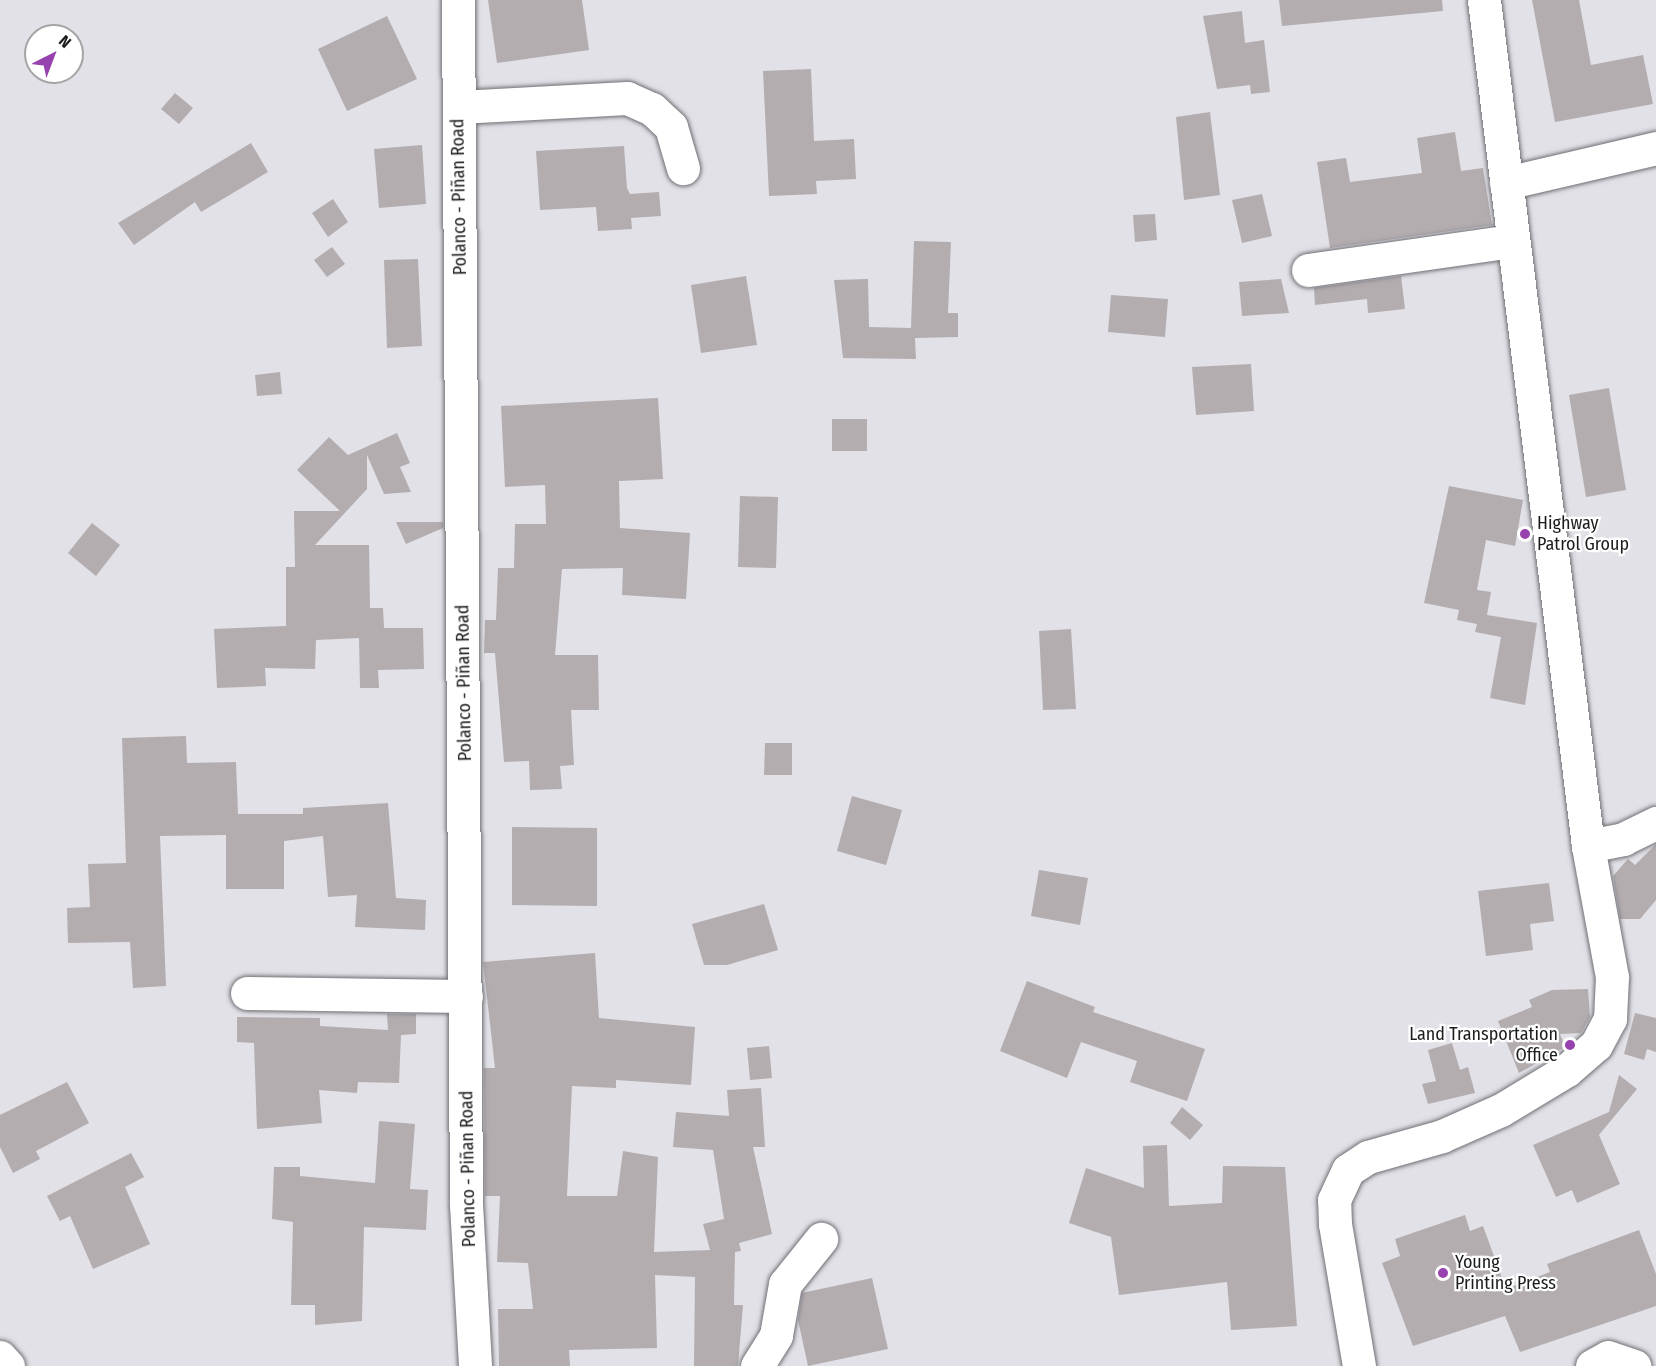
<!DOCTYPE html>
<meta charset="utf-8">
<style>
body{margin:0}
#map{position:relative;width:1656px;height:1366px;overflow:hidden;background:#e1e1e7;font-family:"Fira Sans Condensed",sans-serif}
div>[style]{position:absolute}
.building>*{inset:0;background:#b3adb0}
.roads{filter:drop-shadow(0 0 2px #6f6f75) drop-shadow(0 0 2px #6f6f75)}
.minor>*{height:33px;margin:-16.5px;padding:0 16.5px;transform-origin:16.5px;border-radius:16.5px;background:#fff}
.major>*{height:33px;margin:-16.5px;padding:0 16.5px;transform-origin:16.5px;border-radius:16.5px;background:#fff}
.dots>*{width:16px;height:16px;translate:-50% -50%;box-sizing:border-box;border:3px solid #fff;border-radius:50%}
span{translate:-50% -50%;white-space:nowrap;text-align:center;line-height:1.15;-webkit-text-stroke:4.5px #fff;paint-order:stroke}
.street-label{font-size:18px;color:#1c1c1e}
.poi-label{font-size:18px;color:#1c1c1e}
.left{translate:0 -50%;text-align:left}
.right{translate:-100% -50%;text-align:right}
.north{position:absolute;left:24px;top:24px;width:60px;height:60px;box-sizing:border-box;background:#fff;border:2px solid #a4a4a5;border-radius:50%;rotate:42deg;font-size:16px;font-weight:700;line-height:24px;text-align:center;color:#1c1c1e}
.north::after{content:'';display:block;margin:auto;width:21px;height:27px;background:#9742af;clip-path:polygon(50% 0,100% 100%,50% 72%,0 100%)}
</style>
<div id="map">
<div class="building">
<i style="clip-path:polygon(488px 0,582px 0,589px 50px,497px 63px)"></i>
<i style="clip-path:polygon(1279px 0,1442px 0,1443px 11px,1282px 26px)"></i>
<i style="clip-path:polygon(1532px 0,1579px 0,1591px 65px,1643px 55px,1653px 104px,1555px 122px)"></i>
<i style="clip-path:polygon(1242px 11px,1245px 43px,1264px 40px,1270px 92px,1251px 94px,1250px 85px,1217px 89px,1203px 16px)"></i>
<i style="clip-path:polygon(387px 16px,417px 79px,347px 111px,318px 49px)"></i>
<i style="clip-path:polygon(811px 69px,814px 141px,854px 139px,856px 179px,816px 181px,817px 194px,769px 196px,763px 71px)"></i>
<i style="clip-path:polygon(175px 93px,193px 108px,179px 124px,161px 109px)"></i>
<i style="clip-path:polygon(1210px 112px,1220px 195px,1184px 200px,1176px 117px)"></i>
<i style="clip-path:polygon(1455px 132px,1461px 171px,1483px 168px,1492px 225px,1330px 248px,1317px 162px,1346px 158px,1350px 182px,1422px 173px,1417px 138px)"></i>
<i style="clip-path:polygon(251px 143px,268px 172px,201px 212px,195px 202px,134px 245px,118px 223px)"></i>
<i style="clip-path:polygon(422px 145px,426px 204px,379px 208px,374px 149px)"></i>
<i style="clip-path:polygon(624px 146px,627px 188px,630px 194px,659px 192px,661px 216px,631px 218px,632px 229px,598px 231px,596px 207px,540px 210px,536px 151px)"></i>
<i style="clip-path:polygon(1262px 194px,1272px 236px,1242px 243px,1232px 200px)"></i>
<i style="clip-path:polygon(333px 199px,348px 222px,328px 237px,312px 213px)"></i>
<i style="clip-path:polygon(1155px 214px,1157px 240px,1135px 242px,1133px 215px)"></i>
<i style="clip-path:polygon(914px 241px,951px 242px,948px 313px,958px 313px,958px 337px,915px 338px,916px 359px,843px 358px,834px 280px,868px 279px,869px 327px,911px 328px)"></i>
<i style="clip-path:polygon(332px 247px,345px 264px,327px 277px,314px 260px)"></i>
<i style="clip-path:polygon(418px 259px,422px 346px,387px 348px,384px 260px)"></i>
<i style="clip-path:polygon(746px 276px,757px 345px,701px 353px,691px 285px)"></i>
<i style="clip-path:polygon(1401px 276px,1405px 309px,1368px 313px,1367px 299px,1315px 305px,1314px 288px)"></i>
<i style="clip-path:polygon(1281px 279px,1289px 313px,1242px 316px,1239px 282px)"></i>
<i style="clip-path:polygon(1111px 295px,1168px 299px,1165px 337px,1108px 332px)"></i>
<i style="clip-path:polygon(1251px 364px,1254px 411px,1196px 415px,1192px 367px)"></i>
<i style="clip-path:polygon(280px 372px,282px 394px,257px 396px,255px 375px)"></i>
<i style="clip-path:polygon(1609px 388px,1626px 490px,1586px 497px,1569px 395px)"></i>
<i style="clip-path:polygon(658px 398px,663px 479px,619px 481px,620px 528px,690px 533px,686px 599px,622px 595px,623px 568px,562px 569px,555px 655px,598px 655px,599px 710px,571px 710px,574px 765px,560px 766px,562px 789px,530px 790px,529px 761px,504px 762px,495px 653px,484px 653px,485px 620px,496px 620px,498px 568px,514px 568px,515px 524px,546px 524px,545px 485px,505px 487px,501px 406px)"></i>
<i style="clip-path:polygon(832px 419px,867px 419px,867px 451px,832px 451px)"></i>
<i style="clip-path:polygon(397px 433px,410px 463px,400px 467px,411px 492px,384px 494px,367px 455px,367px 489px,315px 545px,369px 545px,370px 608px,383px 608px,384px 628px,423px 628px,424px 669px,378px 670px,379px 688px,360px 688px,359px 638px,316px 640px,315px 669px,265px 668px,266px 686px,217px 688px,214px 629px,286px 626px,286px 567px,295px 567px,294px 511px,340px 511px,297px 470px,329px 437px,348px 455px)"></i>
<i style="clip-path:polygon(1449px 486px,1523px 500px,1515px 546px,1486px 540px,1477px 590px,1491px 592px,1487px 615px,1537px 623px,1525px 705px,1490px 698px,1501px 637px,1475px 632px,1477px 624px,1457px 620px,1459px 610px,1424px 603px)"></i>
<i style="clip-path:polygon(740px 496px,778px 497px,776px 568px,738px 567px)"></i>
<i style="clip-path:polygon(396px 522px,443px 522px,443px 528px,406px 544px)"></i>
<i style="clip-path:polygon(92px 523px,120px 545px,96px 576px,68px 553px)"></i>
<i style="clip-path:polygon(1071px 629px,1076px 709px,1043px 710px,1039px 631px)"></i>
<i style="clip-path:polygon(186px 736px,187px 763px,236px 762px,238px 814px,303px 814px,303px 808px,388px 803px,396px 898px,426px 900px,425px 930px,355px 927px,357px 895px,328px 897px,323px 836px,284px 841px,284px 889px,226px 889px,226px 835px,160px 836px,166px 986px,133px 988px,130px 942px,68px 943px,67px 908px,90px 907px,88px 864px,126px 863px,122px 738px)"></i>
<i style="clip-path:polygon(765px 743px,792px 743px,792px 775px,764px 775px)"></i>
<i style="clip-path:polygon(852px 796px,902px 810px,886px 865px,837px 851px)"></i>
<i style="clip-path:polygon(512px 827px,597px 828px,597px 906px,512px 905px)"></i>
<i style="clip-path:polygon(1656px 844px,1656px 900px,1640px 919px,1620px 919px,1613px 876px,1628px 859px,1635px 865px)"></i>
<i style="clip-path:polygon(1039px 870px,1088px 878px,1080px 925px,1031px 916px)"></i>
<i style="clip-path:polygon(1549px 883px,1554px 921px,1530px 924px,1533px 950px,1486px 956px,1478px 891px)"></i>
<i style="clip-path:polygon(764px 904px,778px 950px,727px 965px,704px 965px,692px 924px)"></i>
<i style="clip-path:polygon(595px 953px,599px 1018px,695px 1027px,691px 1085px,616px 1080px,616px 1088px,572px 1086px,567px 1196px,617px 1196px,623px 1151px,658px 1157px,654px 1252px,710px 1250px,703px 1224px,724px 1219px,713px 1150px,673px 1147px,676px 1112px,729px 1116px,727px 1090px,761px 1088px,765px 1147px,753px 1147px,772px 1234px,739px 1243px,741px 1251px,735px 1252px,734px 1305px,743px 1305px,738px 1366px,694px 1366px,695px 1277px,655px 1275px,657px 1348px,569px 1350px,570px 1366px,499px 1366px,498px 1309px,533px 1309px,528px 1263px,497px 1262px,500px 1196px,485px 1196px,484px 1068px,495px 1068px,483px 962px)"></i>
<i style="clip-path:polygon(1027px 981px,1095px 1007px,1093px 1012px,1205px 1049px,1187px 1101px,1130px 1082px,1137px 1061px,1081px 1042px,1067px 1078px,1000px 1051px)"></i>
<i style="clip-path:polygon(1588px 989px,1590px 1017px,1581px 1033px,1560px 1034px,1565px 1047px,1519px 1073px,1498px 1021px,1532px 1007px,1529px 1000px,1552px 990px)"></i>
<i style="clip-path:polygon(1635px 1013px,1656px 1018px,1656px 1052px,1647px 1049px,1644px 1060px,1624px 1054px)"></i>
<i style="clip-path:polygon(387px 1014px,416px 1014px,416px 1034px,401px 1035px,399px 1083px,358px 1082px,357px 1093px,319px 1090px,322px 1123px,257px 1129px,254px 1043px,237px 1042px,237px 1017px,320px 1018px,320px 1026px,388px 1030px)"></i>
<i style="clip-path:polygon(1452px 1043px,1460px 1070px,1468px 1067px,1475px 1093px,1428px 1104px,1422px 1084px,1436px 1081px,1428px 1050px)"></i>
<i style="clip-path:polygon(769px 1046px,772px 1078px,750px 1080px,747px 1048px)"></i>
<i style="clip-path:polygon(1619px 1075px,1637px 1089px,1599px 1135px,1620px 1184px,1577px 1203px,1572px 1190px,1556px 1197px,1533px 1145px,1609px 1112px)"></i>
<i style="clip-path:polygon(67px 1082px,89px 1123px,36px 1151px,40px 1159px,13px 1173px,0 1147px,0 1115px)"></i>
<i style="clip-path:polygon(1182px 1107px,1203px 1125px,1190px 1140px,1170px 1123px)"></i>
<i style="clip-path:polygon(379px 1121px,415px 1124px,410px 1189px,428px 1190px,426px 1230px,364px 1227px,362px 1321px,315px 1325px,315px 1305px,291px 1305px,293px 1222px,272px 1219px,274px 1167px,300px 1167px,300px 1176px,375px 1183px)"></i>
<i style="clip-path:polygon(1167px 1145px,1169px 1206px,1222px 1203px,1223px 1166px,1285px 1167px,1297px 1326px,1231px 1330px,1227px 1282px,1119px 1295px,1111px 1237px,1069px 1223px,1086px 1168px,1144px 1188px,1143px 1146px)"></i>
<i style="clip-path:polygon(131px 1153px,144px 1177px,125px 1187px,150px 1244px,93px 1269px,70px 1216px,60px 1221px,47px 1196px)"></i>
<i style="clip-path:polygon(1465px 1215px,1470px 1231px,1483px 1226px,1506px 1289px,1550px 1272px,1547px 1264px,1639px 1230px,1656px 1274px,1656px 1306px,1520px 1352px,1505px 1316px,1413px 1346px,1382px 1263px,1400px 1256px,1395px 1239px)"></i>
<i style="clip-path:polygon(872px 1278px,888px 1349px,808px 1366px,798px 1320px,802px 1293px)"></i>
</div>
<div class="roads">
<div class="minor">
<i style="left:459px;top:107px;width:168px;rotate:-3.1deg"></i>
<i style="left:627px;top:98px;width:27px;rotate:24deg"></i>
<i style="left:652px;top:109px;width:26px;rotate:43deg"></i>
<i style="left:671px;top:127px;width:43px;rotate:73.7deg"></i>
<i style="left:1506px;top:183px;width:154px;rotate:-13.1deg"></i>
<i style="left:1308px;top:270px;width:206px;rotate:-8.1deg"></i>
<i style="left:1588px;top:846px;width:36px;rotate:-11deg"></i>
<i style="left:1623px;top:839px;width:37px;rotate:-26deg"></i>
<i style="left:247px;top:993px;width:219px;rotate:0.8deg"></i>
<i style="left:0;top:1357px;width:12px;rotate:48deg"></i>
<i style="left:757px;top:1366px;width:36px;rotate:-58deg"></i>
<i style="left:776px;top:1335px;width:52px;rotate:-80deg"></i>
<i style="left:785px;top:1284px;width:58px;rotate:-51.3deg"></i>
<i style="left:1359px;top:1366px;width:144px;rotate:-99.6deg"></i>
<i style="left:1335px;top:1224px;width:24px;rotate:-92deg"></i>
<i style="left:1334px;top:1200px;width:33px;rotate:-65deg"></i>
<i style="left:1348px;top:1170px;width:24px;rotate:-33deg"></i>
<i style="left:1368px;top:1157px;width:77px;rotate:-15.8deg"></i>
<i style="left:1442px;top:1136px;width:64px;rotate:-23.8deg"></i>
<i style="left:1501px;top:1110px;width:77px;rotate:-31.2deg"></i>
<i style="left:1567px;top:1070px;width:38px;rotate:-41deg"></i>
<i style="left:1596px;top:1045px;width:30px;rotate:-62deg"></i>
<i style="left:1610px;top:1019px;width:42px;rotate:-87.3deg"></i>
<i style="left:1612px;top:977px;width:133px;rotate:-100.4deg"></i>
<i style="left:1588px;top:846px;width:852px;rotate:-97.01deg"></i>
<i style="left:1592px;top:1366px;width:18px;rotate:-29deg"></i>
<i style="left:1608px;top:1357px;width:28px;rotate:19deg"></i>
</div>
<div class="major">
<i style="left:458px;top:0;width:1204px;rotate:89.62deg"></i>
<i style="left:466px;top:1204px;width:162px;rotate:86.8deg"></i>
</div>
</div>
<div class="dots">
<i style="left:1525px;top:534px;background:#9742af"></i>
<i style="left:1570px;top:1045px;background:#9742af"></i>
<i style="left:1443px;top:1273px;background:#9742af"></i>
</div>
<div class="street-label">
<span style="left:459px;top:197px;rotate:-91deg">Polanco - Piñan Road</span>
<span style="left:464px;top:683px;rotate:-91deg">Polanco - Piñan Road</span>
<span style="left:468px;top:1169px;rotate:-91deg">Polanco - Piñan Road</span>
</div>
<div class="poi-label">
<span class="left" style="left:1537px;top:534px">Highway<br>Patrol Group</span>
<span class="right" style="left:1558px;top:1045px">Land Transportation<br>Office</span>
<span class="left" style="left:1455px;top:1273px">Young<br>Printing Press</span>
</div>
<div class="north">N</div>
</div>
